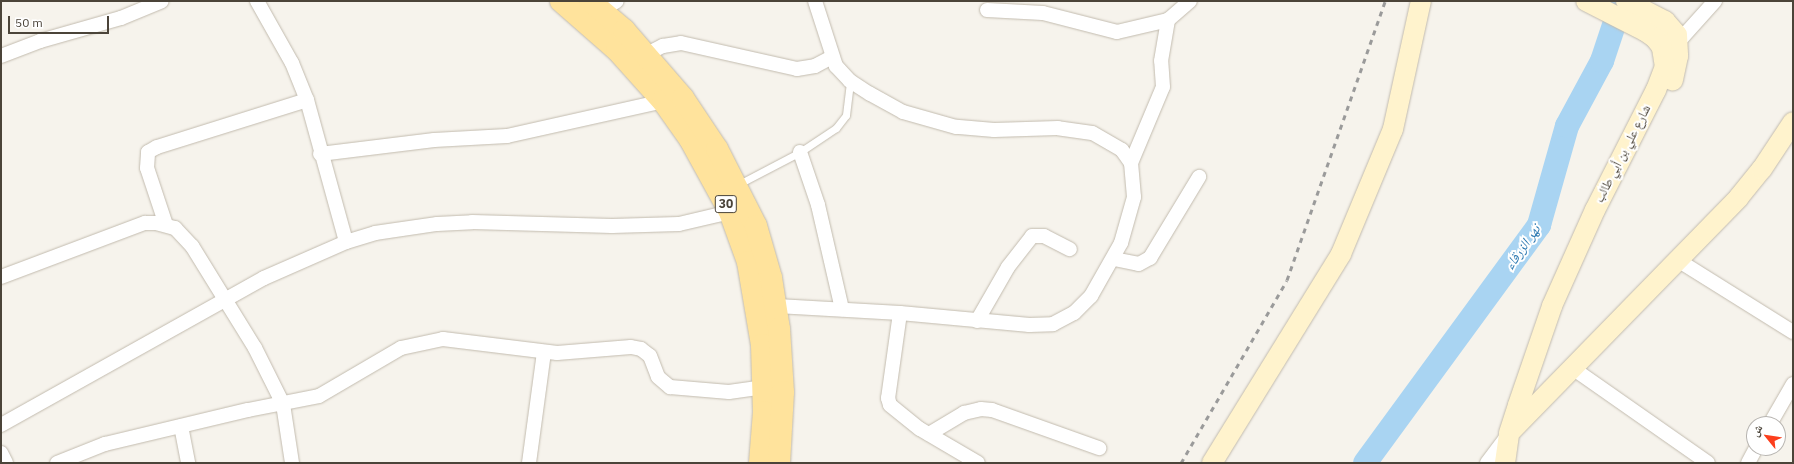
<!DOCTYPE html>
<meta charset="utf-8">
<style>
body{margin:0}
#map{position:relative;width:1794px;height:464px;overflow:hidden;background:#f6f3ec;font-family:"IBM Plex Sans","Noto Naskh Arabic",sans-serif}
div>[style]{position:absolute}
.river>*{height:24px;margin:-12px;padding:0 12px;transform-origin:12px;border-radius:12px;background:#a9d4f2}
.roads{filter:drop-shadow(0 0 1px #c2bbae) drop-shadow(0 0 1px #c2bbae)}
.lane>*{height:7px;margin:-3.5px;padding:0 3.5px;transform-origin:3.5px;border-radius:3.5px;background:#fff}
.street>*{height:14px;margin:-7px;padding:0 7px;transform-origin:7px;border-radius:7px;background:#fff}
.secondary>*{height:20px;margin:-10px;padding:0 10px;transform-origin:10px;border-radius:10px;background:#fff3cd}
.primary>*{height:22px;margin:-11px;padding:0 11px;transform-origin:11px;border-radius:11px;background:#ffe39c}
.rail>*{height:3px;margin-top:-1.5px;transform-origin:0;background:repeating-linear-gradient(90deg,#9a9a9a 0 5px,transparent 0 10px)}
span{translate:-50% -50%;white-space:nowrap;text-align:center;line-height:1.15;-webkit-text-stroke:4px #fff;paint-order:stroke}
.shield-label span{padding:1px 3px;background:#fff;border:1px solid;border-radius:3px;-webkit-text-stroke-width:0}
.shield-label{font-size:12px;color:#4b4439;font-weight:700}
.street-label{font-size:13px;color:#4b4439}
.water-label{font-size:14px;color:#2e7ab2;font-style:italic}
.frame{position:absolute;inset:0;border:2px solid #4b4439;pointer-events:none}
.north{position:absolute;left:1746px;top:416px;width:40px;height:40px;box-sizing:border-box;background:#fff;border:1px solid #b7b4b0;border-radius:50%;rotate:300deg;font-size:11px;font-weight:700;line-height:16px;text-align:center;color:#4b4439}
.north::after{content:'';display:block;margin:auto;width:14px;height:18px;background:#fc3f1d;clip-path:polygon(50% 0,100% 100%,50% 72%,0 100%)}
.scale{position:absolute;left:8px;top:16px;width:101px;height:18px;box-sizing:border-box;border:2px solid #4b4439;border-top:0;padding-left:5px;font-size:12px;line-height:14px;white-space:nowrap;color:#4b4439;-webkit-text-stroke:3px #fff;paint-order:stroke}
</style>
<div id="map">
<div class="river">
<i style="left:1365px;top:463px;width:295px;rotate:-53.8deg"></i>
<i style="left:1539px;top:225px;width:103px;rotate:-74.2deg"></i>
<i style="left:1567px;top:126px;width:74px;rotate:-61.7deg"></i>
<i style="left:1602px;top:61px;width:63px;rotate:-71.6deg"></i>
</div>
<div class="roads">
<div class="lane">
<i style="left:737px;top:185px;width:71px;rotate:-27.6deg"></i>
<i style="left:800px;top:152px;width:43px;rotate:-33.7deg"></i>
<i style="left:836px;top:128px;width:16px;rotate:-52deg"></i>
<i style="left:846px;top:115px;width:34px;rotate:-83deg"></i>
</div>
<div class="street">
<i style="left:257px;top:1px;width:71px;rotate:60.6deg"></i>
<i style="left:292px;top:63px;width:40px;rotate:68deg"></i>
<i style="left:307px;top:100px;width:147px;rotate:74.6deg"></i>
<i style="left:602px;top:10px;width:17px;rotate:-31deg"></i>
<i style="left:987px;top:10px;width:56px;rotate:3.1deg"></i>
<i style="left:1043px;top:13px;width:76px;rotate:14.4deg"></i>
<i style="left:1117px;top:32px;width:52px;rotate:-13.2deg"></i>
<i style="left:1168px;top:20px;width:29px;rotate:-41deg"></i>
<i style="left:1679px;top:41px;width:54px;rotate:-48deg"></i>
<i style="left:647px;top:54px;width:18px;rotate:-27deg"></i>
<i style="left:663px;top:46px;width:18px;rotate:-9deg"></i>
<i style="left:681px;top:43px;width:119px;rotate:12.6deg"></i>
<i style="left:797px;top:69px;width:18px;rotate:-9deg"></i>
<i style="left:815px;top:66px;width:19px;rotate:-28deg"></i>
<i style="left:1px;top:56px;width:42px;rotate:-21deg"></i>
<i style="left:40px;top:41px;width:84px;rotate:-15.9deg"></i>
<i style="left:121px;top:18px;width:44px;rotate:-22.5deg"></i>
<i style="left:800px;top:152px;width:56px;rotate:71.2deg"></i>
<i style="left:818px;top:205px;width:107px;rotate:77deg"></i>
<i style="left:320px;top:154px;width:115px;rotate:-7deg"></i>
<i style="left:434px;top:140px;width:73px;rotate:-3.1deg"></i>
<i style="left:507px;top:136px;width:160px;rotate:-12.6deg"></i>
<i style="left:1131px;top:163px;width:82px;rotate:-67.2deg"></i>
<i style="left:1163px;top:87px;width:26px;rotate:-94deg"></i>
<i style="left:1161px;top:61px;width:42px;rotate:-80.3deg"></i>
<i style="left:166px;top:225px;width:60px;rotate:-108.4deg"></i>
<i style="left:147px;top:168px;width:16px;rotate:-86deg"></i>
<i style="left:148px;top:152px;width:10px;rotate:-29deg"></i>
<i style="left:157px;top:147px;width:157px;rotate:-17.4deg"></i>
<i style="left:1114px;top:259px;width:25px;rotate:11deg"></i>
<i style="left:1139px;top:264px;width:13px;rotate:-29deg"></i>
<i style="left:1150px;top:258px;width:95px;rotate:-58.8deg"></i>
<i style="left:1676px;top:259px;width:138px;rotate:32deg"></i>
<i style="left:1px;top:277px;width:154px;rotate:-20.6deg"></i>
<i style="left:145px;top:223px;width:11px"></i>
<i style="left:156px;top:223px;width:20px;rotate:15deg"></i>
<i style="left:175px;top:228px;width:25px;rotate:47deg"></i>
<i style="left:192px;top:246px;width:120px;rotate:58.3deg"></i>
<i style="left:255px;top:348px;width:63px;rotate:63.4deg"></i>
<i style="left:283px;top:404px;width:60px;rotate:81.3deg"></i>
<i style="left:777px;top:306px;width:123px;rotate:3.3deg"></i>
<i style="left:900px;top:313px;width:130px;rotate:5.3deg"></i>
<i style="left:1029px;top:325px;width:24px;rotate:-2deg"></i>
<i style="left:1053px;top:324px;width:24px;rotate:-28deg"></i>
<i style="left:1074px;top:313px;width:24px;rotate:-45deg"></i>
<i style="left:1091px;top:296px;width:61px;rotate:-60.5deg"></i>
<i style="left:1121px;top:243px;width:48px;rotate:-74.2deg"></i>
<i style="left:1134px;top:197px;width:34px;rotate:-95deg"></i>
<i style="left:1131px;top:163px;width:16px;rotate:-125deg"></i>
<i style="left:1122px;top:150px;width:34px;rotate:-150deg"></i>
<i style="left:1092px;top:133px;width:34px;rotate:-172deg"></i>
<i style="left:1058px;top:128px;width:64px;rotate:178.2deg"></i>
<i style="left:994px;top:130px;width:38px;rotate:-175deg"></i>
<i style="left:956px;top:127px;width:55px;rotate:-164.2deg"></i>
<i style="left:903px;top:112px;width:38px;rotate:-151deg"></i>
<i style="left:870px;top:94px;width:24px;rotate:-147deg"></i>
<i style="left:850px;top:81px;width:21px;rotate:-133deg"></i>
<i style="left:836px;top:66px;width:68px;rotate:-107.9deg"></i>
<i style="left:900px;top:313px;width:86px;rotate:98deg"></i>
<i style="left:888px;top:398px;width:7px;rotate:74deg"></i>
<i style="left:890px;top:405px;width:38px;rotate:39deg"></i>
<i style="left:920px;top:429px;width:67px;rotate:30.4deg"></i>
<i style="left:977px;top:321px;width:62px;rotate:-60.1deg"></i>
<i style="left:1008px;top:267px;width:39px;rotate:-52deg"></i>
<i style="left:1032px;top:236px;width:12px"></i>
<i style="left:1044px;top:236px;width:29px;rotate:27deg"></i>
<i style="left:1571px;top:367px;width:167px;rotate:35deg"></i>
<i style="left:1770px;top:424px;width:46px;rotate:-60.1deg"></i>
<i style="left:1px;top:425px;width:301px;rotate:-29.2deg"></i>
<i style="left:264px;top:278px;width:90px;rotate:-23.7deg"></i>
<i style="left:346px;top:242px;width:30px;rotate:-17deg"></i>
<i style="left:375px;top:233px;width:63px;rotate:-8.3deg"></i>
<i style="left:437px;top:224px;width:35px;rotate:-3deg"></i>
<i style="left:472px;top:222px;width:140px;rotate:1.6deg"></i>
<i style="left:612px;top:226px;width:67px;rotate:-1.7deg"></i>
<i style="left:679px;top:224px;width:52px;rotate:-13.2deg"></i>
<i style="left:181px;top:426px;width:38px;rotate:79deg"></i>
<i style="left:929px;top:434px;width:41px;rotate:-31deg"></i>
<i style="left:964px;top:413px;width:17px;rotate:-13deg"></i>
<i style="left:981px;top:409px;width:11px;rotate:5deg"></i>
<i style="left:992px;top:410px;width:114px;rotate:19.6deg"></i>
<i style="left:1px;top:453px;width:11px;rotate:63deg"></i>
<i style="left:57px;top:463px;width:52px;rotate:-21.6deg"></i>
<i style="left:105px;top:444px;width:147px;rotate:-13.4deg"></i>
<i style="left:248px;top:410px;width:72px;rotate:-11.2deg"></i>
<i style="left:319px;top:396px;width:95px;rotate:-30.3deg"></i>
<i style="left:401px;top:348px;width:43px;rotate:-12.1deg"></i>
<i style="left:443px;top:339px;width:115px;rotate:7deg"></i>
<i style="left:557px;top:353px;width:74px;rotate:-4.6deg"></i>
<i style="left:631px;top:347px;width:10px;rotate:11deg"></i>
<i style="left:641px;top:349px;width:11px;rotate:38deg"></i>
<i style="left:650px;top:356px;width:22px;rotate:69deg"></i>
<i style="left:658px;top:377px;width:16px;rotate:40deg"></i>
<i style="left:670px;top:387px;width:59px;rotate:4.8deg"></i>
<i style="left:729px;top:392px;width:34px;rotate:-8deg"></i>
<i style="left:529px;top:463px;width:112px;rotate:-82.3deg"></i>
<i style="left:1487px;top:463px;width:35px;rotate:-53deg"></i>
<i style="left:1748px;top:463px;width:17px;rotate:-62deg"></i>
</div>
<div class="secondary">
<i style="left:1626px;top:1px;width:44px;rotate:27.1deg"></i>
<i style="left:1665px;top:21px;width:18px;rotate:49deg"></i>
<i style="left:1677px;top:35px;width:21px;rotate:87deg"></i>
<i style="left:1678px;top:56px;width:25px;rotate:102deg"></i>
<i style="left:1512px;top:430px;width:325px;rotate:-45.7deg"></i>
<i style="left:1739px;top:197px;width:36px;rotate:-51deg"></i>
<i style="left:1762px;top:169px;width:56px;rotate:-56.6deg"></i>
<i style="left:1212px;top:463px;width:246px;rotate:-58.3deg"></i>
<i style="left:1341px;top:254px;width:135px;rotate:-67.4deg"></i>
<i style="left:1393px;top:129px;width:131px;rotate:-77.7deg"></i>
<i style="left:1505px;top:463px;width:30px;rotate:-82deg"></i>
<i style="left:1509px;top:433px;width:29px;rotate:-72deg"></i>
<i style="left:1518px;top:405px;width:105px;rotate:-71deg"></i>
<i style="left:1552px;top:306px;width:105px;rotate:-65.9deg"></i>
<i style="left:1595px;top:210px;width:135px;rotate:-63.1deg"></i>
<i style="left:1656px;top:90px;width:25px;rotate:-69deg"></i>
<i style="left:1665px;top:67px;width:20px;rotate:-99deg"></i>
<i style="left:1662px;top:47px;width:11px;rotate:-128deg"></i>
<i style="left:1655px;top:38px;width:12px;rotate:-145deg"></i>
<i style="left:1645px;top:31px;width:66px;rotate:-153deg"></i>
</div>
<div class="primary">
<i style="left:561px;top:1px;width:74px;rotate:41.2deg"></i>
<i style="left:617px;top:50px;width:69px;rotate:48deg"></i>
<i style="left:663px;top:101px;width:47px;rotate:54.6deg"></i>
<i style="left:690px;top:139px;width:83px;rotate:61.3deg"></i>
<i style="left:730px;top:212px;width:53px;rotate:70.2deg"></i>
<i style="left:748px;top:262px;width:84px;rotate:80.4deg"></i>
<i style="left:762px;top:345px;width:67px;rotate:88.3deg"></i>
<i style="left:764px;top:412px;width:51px;rotate:94.5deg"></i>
<i style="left:590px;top:1px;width:45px;rotate:40.5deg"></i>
<i style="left:624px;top:30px;width:90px;rotate:49.1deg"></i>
<i style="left:683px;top:98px;width:61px;rotate:56.3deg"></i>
<i style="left:717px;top:149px;width:86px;rotate:63.1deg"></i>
<i style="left:756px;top:226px;width:54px;rotate:73.9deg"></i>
<i style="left:771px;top:278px;width:52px;rotate:81.1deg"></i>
<i style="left:779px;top:329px;width:63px;rotate:86.4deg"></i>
<i style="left:783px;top:392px;width:71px;rotate:93.2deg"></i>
</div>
</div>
<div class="rail">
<i style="left:1181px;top:463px;width:211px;rotate:-59.9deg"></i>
<i style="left:1287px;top:280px;width:296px;rotate:-70.6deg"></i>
</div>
<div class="shield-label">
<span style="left:726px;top:204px">30</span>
</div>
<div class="street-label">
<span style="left:1623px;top:154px;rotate:-63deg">شارع علي بن أبي طالب</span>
</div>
<div class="water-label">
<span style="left:1522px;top:247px;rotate:-55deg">نهر الزرقاء</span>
</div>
<div class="frame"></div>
<div class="north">ش</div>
<div class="scale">50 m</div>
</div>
